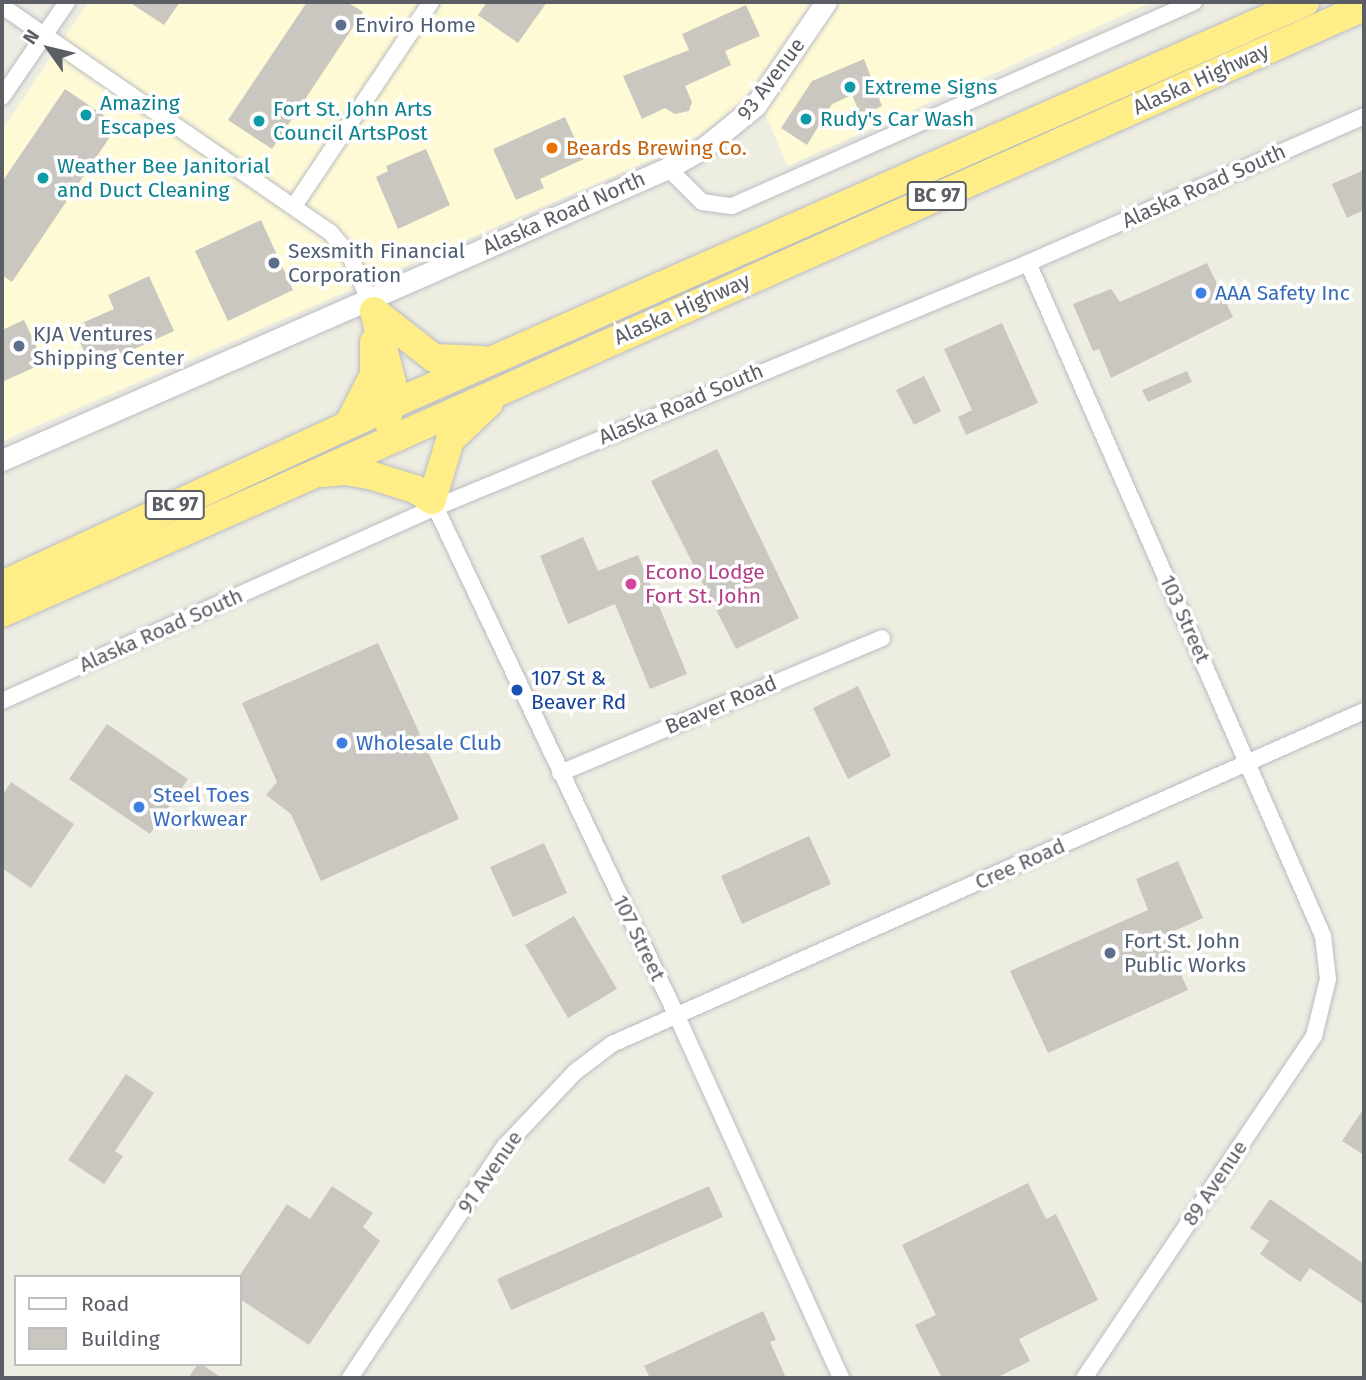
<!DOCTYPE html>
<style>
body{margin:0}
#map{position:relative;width:1366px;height:1380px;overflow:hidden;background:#eeede2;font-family:"Fira Sans",sans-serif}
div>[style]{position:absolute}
.commercial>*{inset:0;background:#fffad6}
.building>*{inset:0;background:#c9c7bf}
.roads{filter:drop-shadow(0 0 2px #babcc2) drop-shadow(0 0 2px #babcc2)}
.street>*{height:16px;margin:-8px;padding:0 8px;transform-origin:8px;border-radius:8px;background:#fff}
.secondary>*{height:21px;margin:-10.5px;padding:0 10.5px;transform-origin:10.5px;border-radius:10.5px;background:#fff}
.highway>*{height:28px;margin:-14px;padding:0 14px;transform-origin:14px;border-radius:14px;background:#fe8}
.dots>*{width:19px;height:19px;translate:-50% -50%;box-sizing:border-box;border:4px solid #fff;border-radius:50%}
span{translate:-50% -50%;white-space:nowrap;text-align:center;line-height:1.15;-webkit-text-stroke:7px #fff;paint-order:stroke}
.shield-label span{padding:2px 5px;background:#fff;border:2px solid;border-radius:5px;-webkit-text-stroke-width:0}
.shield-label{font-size:19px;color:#5b5e64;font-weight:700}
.service-label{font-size:21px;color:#4e5e75}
.left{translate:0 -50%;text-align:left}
.street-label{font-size:21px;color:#5b5e64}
.culture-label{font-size:21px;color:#0d838f}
.food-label{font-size:21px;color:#c56008}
.shop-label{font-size:21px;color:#366cbe}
.hotel-label{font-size:21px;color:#b23c85}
.transit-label{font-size:21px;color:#164399}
.frame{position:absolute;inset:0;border:4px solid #5b5e64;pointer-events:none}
.legend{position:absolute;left:14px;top:1275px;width:228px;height:91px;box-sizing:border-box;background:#fff;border:2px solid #bdbfc1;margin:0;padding:9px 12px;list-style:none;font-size:21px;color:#5b5e64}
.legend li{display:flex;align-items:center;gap:14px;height:35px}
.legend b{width:35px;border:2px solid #bdbfc1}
.north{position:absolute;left:14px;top:14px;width:70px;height:70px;-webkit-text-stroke:5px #fff;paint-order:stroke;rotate:304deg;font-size:19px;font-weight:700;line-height:28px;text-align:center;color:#5b5e64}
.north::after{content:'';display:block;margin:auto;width:24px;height:32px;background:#5b5e64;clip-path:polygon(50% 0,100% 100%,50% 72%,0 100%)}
</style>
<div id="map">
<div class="commercial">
<i style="clip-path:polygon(88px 2px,1152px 2px,788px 166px,753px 87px,734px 110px,685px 145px,2px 441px,2px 130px)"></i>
</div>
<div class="building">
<i style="clip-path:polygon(129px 2px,180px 2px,164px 25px)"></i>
<i style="clip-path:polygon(307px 2px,347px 2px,363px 12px,272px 149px,228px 120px)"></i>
<i style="clip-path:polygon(487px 2px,547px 2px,518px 43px,478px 15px)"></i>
<i style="clip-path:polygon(746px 5px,760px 36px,725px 51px,731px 65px,685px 86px,692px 102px,689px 111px,675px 114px,665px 108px,642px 119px,623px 76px,689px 50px,682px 34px)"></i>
<i style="clip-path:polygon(864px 59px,882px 106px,861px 116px,852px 95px,832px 104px,807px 145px,781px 128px,812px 81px)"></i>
<i style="clip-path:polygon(65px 89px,118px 125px,12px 282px,2px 275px,2px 182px)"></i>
<i style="clip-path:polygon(565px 117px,584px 159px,540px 179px,544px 188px,516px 200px,493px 149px)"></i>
<i style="clip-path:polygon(426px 149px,450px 205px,398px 229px,376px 177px,388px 171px,386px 166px)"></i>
<i style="clip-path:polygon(1364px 170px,1364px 210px,1347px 218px,1332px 184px)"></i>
<i style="clip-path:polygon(261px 220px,293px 290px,228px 321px,195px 251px)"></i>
<i style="clip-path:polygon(1207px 263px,1233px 317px,1111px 378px,1099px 349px,1093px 351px,1073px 304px,1111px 289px,1120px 302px)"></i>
<i style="clip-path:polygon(149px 276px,174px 331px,92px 368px,73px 327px,114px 309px,108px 295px)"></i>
<i style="clip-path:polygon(24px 320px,44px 363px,2px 382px,2px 330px)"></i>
<i style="clip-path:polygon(1002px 323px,1038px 403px,966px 435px,958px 417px,972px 410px,944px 349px)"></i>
<i style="clip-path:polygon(1187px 371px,1192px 382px,1148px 402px,1142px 390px)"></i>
<i style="clip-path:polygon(924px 376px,941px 411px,914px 425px,896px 390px)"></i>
<i style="clip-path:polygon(717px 449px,799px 618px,736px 649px,651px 481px)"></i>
<i style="clip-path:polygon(583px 537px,598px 571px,638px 555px,687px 674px,650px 689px,615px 604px,568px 624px,540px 556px)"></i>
<i style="clip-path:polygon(378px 643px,459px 819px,321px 881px,291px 814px,266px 795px,277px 782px,242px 703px)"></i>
<i style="clip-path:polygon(858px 686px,891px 756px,848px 779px,813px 708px)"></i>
<i style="clip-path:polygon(107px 724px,188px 779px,150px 834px,69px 779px)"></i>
<i style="clip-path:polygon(11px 782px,74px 824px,31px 888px,2px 868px,2px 796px)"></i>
<i style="clip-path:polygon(809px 836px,831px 884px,742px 924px,721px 876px)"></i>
<i style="clip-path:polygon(544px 843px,567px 893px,513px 917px,490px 867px)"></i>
<i style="clip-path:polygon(1178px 861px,1203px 918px,1163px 936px,1188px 990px,1048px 1053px,1010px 971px,1148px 910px,1136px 879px)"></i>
<i style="clip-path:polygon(574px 916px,617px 989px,568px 1018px,525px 945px)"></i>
<i style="clip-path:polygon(126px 1074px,154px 1093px,115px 1151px,123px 1156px,104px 1184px,68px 1160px)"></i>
<i style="clip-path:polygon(1364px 1108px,1364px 1155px,1342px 1141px)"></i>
<i style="clip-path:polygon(1028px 1183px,1046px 1219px,1056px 1214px,1098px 1300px,1019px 1339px,1030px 1361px,996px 1378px,942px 1378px,915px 1325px,936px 1315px,902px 1245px)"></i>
<i style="clip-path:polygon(332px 1186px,373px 1213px,363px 1227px,380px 1241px,309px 1345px,240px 1299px,240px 1275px,287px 1204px,310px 1219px)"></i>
<i style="clip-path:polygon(709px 1186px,723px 1217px,511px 1310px,497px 1279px)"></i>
<i style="clip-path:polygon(1270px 1199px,1364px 1264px,1364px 1305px,1310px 1268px,1300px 1282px,1260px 1254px,1269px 1241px,1250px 1228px)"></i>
<i style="clip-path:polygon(763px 1311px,776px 1340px,770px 1342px,786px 1378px,650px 1378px,644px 1366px)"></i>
<i style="clip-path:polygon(198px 1364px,201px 1364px,222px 1378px,188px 1378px)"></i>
</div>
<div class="roads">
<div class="street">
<i style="left:2px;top:6px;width:398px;rotate:34.6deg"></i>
<i style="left:330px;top:232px;width:31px;rotate:50deg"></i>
<i style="left:350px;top:256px;width:58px;rotate:66.5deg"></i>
<i style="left:2px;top:97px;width:115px;rotate:-55.6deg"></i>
<i style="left:668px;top:168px;width:48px;rotate:45deg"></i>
<i style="left:702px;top:202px;width:30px;rotate:8deg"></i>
<i style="left:732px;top:206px;width:505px;rotate:-23.82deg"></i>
<i style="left:294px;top:206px;width:246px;rotate:-56.1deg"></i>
<i style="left:1028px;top:263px;width:735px;rotate:66.33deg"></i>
<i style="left:1323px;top:936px;width:43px;rotate:83.4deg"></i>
<i style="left:1328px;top:979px;width:59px;rotate:103.8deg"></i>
<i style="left:1314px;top:1036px;width:412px;rotate:123.9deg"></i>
<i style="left:432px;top:500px;width:569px;rotate:64.61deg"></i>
<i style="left:676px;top:1014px;width:400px;rotate:65.6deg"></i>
<i style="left:2px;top:701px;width:473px;rotate:-24.1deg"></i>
<i style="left:434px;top:508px;width:643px;rotate:-22.41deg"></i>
<i style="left:1028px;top:263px;width:367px;rotate:-23.6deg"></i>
<i style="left:560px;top:773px;width:349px;rotate:-22.7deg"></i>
<i style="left:350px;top:1378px;width:279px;rotate:-56.3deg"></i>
<i style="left:505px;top:1146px;width:102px;rotate:-46.6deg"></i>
<i style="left:575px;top:1072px;width:46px;rotate:-37.1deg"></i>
<i style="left:612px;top:1044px;width:822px;rotate:-23.88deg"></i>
</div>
<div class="secondary">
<i style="left:2px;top:460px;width:727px;rotate:-23.67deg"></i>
<i style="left:668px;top:168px;width:43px;rotate:-29.6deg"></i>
<i style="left:705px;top:147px;width:65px;rotate:-39.4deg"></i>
<i style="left:755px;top:106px;width:126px;rotate:-55.7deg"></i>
</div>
<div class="highway">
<i style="left:374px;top:311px;width:76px;rotate:38.1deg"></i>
<i style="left:434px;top:358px;width:50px;rotate:2.3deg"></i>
<i style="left:374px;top:311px;width:74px;rotate:76deg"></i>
<i style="left:392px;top:383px;width:38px;rotate:97deg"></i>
<i style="left:348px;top:425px;width:56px;rotate:-62.5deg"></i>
<i style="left:374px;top:375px;width:33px;rotate:-90deg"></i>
<i style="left:322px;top:473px;width:24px;rotate:-5deg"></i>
<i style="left:346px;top:471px;width:27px;rotate:10deg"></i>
<i style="left:373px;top:476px;width:44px;rotate:17.2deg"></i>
<i style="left:415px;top:489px;width:20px;rotate:33deg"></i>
<i style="left:432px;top:500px;width:63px;rotate:-73.3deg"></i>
<i style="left:450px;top:440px;width:54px;rotate:-43.5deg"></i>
<i style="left:2px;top:585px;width:429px;rotate:-24.8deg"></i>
<i style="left:391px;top:405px;width:999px;rotate:-23.79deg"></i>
<i style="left:2px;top:613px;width:1491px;rotate:-23.99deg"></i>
</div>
</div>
<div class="dots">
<i style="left:341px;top:25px;background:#5c6f8a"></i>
<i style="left:850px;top:87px;background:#0f9aa8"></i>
<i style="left:86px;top:115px;background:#0f9aa8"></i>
<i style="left:806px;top:119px;background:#0f9aa8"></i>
<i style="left:259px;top:121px;background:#0f9aa8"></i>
<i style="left:552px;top:148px;background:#e8710a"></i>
<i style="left:43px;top:178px;background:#0f9aa8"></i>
<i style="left:274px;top:263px;background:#5c6f8a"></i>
<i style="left:1201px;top:293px;background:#3f7fe0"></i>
<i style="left:19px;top:346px;background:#5c6f8a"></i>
<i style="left:631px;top:584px;background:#d1479c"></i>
<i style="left:517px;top:690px;background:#1a4fb4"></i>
<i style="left:342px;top:743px;background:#3f7fe0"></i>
<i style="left:139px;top:807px;background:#3f7fe0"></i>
<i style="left:1110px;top:953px;background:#5c6f8a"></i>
</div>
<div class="shield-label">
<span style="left:937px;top:196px">BC 97</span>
<span style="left:175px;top:505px">BC 97</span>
</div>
<div class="service-label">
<span class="left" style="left:355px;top:25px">Enviro Home</span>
<span class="left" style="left:288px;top:263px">Sexsmith Financial<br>Corporation</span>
<span class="left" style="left:33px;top:346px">KJA Ventures<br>Shipping Center</span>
<span class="left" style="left:1124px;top:953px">Fort St. John<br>Public Works</span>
</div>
<div class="street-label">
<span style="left:771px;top:79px;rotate:-53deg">93 Avenue</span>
<span style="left:1201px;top:79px;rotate:-24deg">Alaska Highway</span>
<span style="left:1204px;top:186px;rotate:-24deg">Alaska Road South</span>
<span style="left:564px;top:213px;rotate:-24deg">Alaska Road North</span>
<span style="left:682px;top:309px;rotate:-24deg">Alaska Highway</span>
<span style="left:681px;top:404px;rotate:-23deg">Alaska Road South</span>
<span style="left:1185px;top:619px;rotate:66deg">103 Street</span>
<span style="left:161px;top:630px;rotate:-24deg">Alaska Road South</span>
<span style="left:721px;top:705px;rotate:-23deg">Beaver Road</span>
<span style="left:1020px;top:864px;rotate:-24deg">Cree Road</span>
<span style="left:639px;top:938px;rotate:64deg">107 Street</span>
<span style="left:490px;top:1172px;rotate:-55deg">91 Avenue</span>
<span style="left:1215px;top:1183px;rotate:-56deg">89 Avenue</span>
</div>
<div class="culture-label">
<span class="left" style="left:864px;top:87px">Extreme Signs</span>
<span class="left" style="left:100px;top:115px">Amazing<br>Escapes</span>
<span class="left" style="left:273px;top:121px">Fort St. John Arts<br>Council ArtsPost</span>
<span class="left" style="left:820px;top:119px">Rudy's Car Wash</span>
<span class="left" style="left:57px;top:178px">Weather Bee Janitorial<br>and Duct Cleaning</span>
</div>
<div class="food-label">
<span class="left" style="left:566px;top:148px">Beards Brewing Co.</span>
</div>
<div class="shop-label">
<span class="left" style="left:1215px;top:293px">AAA Safety Inc</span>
<span class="left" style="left:356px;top:743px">Wholesale Club</span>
<span class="left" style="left:153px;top:807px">Steel Toes<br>Workwear</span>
</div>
<div class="hotel-label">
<span class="left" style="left:645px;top:584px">Econo Lodge<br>Fort St. John</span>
</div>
<div class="transit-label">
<span class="left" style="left:531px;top:690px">107 St &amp;<br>Beaver Rd</span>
</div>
<div class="frame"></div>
<ul class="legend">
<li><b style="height:9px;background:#fff"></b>Road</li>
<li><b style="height:19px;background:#c9c7bf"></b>Building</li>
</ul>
<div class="north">N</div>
</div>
